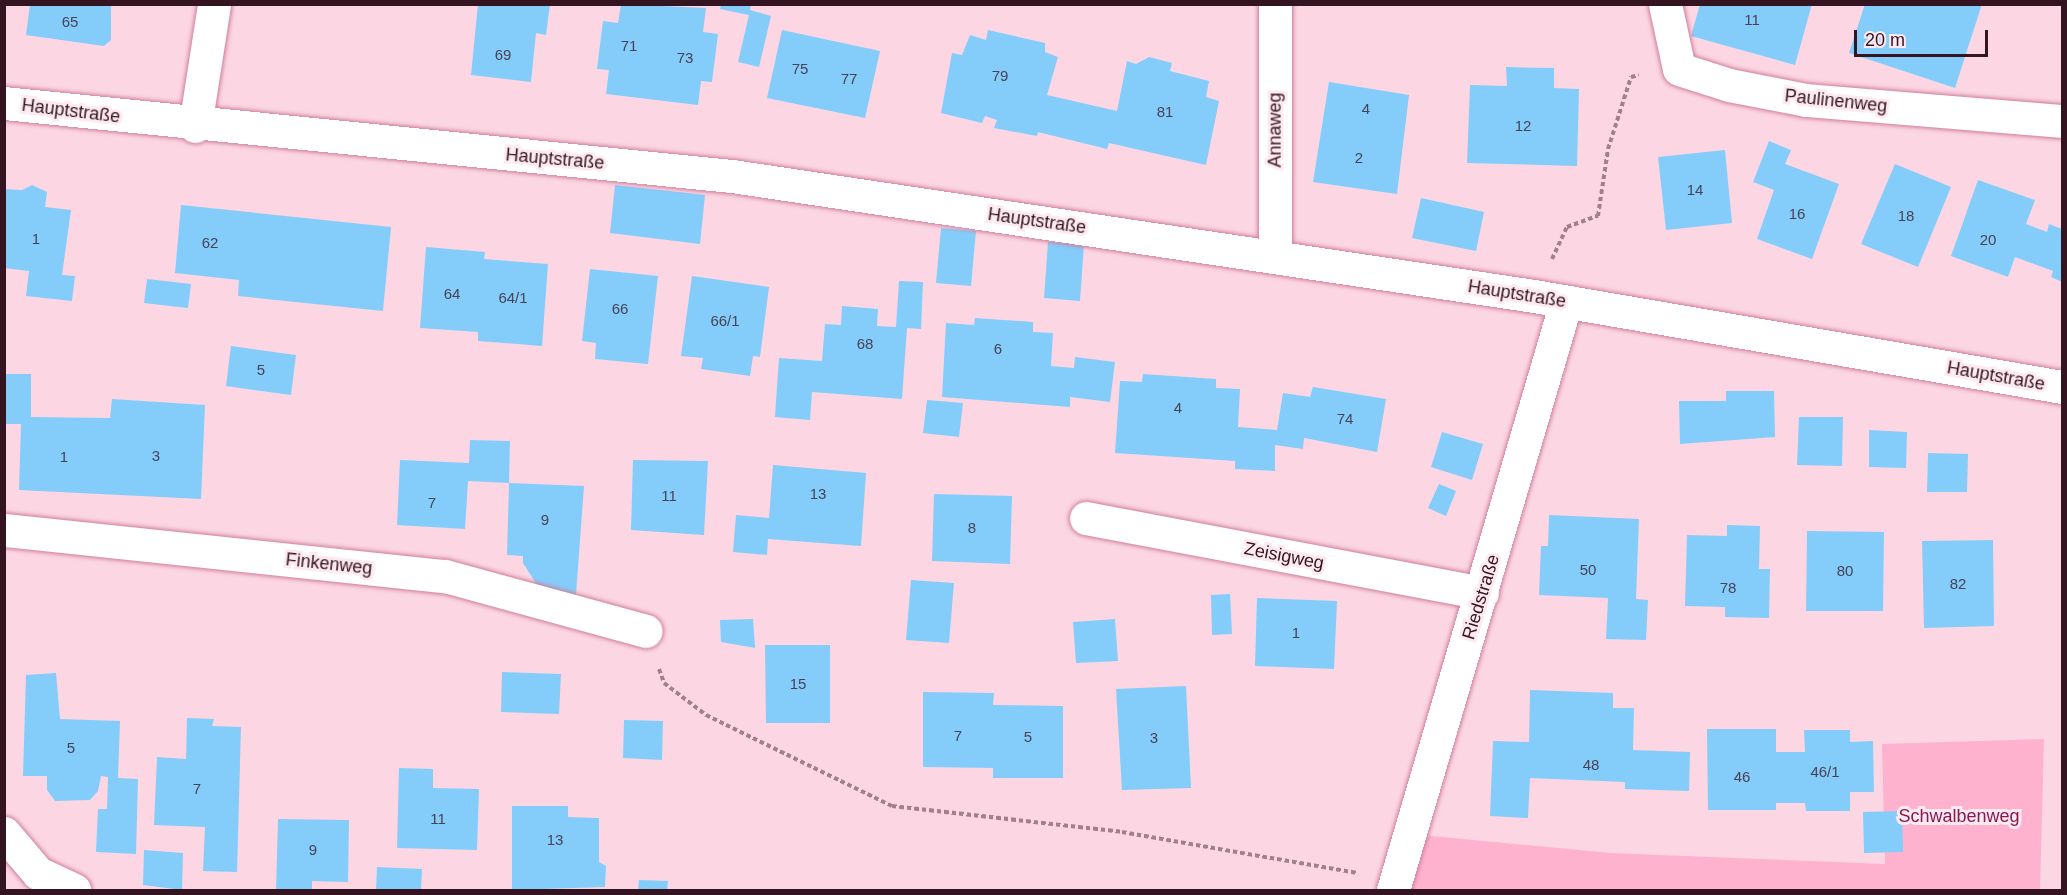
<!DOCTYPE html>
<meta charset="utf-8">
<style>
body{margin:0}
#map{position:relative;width:2067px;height:895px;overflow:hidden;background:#fcd7e3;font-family:Arial,sans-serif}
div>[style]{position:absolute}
.green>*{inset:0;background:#ffb2ce}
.building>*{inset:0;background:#84cdfa}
.path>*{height:4px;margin-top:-2px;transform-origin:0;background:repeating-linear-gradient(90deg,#a17f8b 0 4.5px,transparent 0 7.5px)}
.roads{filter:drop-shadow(0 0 2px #d17e9d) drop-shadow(0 0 2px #d17e9d)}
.minor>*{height:33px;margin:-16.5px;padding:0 16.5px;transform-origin:16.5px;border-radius:16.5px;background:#fff}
span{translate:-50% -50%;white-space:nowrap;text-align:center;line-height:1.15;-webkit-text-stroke:6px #fdeaf0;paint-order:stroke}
.number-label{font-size:15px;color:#484257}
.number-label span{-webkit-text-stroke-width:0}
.street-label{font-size:18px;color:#341421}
.park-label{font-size:18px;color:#871950}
.frame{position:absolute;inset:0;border:6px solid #341421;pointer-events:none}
.scale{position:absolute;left:1854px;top:30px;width:134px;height:27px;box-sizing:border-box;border:3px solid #341421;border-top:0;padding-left:8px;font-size:18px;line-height:21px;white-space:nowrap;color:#341421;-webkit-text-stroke:4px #fdeaf0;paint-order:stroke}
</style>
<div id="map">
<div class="green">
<i style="clip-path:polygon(2044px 739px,2040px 890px,1395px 890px,1410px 834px,1611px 853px,1885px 864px,1882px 744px)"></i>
</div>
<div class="building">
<i style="clip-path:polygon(30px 4px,111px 4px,111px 40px,104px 46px,26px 35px)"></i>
<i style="clip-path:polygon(478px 4px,550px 4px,546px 35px,536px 33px,531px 82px,471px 75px)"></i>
<i style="clip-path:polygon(621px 4px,706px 8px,703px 32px,718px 34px,712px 82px,701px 81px,698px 105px,606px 94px,609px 70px,597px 69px,603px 21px,618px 23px)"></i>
<i style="clip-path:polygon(721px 4px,751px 4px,750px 10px,771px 16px,759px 67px,738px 62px,749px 15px,720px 9px)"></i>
<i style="clip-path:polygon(1700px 4px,1812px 4px,1795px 65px,1691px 36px)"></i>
<i style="clip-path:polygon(1865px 4px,1982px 4px,1955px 88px,1849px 53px)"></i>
<i style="clip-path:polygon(782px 30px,880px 51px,865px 118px,767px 98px)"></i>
<i style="clip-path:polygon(988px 30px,1045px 43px,1045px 52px,1058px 57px,1047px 95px,1117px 111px,1127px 61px,1136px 64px,1149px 57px,1172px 63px,1170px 71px,1209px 81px,1206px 97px,1219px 101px,1206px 165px,1109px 143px,1107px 149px,1038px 132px,1037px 136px,994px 128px,997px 120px,985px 116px,982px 123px,941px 113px,952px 53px,962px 55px,970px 35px,986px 40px)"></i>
<i style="clip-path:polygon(1506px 67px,1554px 68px,1554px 88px,1579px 89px,1577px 166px,1467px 163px,1470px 85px,1507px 86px)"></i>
<i style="clip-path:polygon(1329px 82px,1409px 95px,1397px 194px,1313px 182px)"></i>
<i style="clip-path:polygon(1769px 141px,1791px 150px,1785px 164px,1839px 184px,1812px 259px,1757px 239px,1774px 190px,1753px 182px)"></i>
<i style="clip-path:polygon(1725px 150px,1732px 223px,1666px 230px,1658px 157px)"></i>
<i style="clip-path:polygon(1895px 164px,1951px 187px,1918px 267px,1861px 244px)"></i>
<i style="clip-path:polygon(1978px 180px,2035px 200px,2026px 224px,2047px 232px,2049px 224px,2062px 229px,2062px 282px,2051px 277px,2053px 271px,2015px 257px,2008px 277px,1951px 256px)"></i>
<i style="clip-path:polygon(32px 185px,47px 192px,45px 207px,71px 210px,62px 275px,75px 276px,72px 301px,26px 296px,29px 271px,4px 268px,4px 189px,22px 190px)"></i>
<i style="clip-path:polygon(615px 185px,705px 195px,700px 244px,610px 233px)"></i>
<i style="clip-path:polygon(1421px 198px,1484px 212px,1476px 251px,1412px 238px)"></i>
<i style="clip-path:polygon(181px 205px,391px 227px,383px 311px,238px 296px,239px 280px,175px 273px)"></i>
<i style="clip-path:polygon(941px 228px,976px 231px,971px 286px,936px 283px)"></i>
<i style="clip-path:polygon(1048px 242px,1084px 244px,1080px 301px,1044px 298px)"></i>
<i style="clip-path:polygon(426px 247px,485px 252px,484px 259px,548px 264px,542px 346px,478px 341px,478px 332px,420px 328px)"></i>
<i style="clip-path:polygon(590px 269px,658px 276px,648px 364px,595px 359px,596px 343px,582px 341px)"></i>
<i style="clip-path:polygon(692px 276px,769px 287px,760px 357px,753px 356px,750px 376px,701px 369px,703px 358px,681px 356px)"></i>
<i style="clip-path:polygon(147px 279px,191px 284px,188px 308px,144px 303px)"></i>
<i style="clip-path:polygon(899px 281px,923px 282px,921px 329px,907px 328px,902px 399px,812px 392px,810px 420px,775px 417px,779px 358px,822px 361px,825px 324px,841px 325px,842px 306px,878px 309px,877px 326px,896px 327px)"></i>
<i style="clip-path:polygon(975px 318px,1033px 322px,1033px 332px,1053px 333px,1051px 366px,1074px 368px,1075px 357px,1115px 362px,1110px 402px,1070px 397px,1070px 407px,942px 397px,946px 323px,974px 325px)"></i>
<i style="clip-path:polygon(231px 346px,296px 355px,291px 395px,226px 386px)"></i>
<i style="clip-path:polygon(4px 374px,31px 374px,31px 417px,110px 418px,112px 399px,205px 405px,201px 499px,19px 490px,21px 424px,4px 424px)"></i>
<i style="clip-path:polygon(1143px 374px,1216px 379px,1216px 388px,1240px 389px,1238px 427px,1277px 430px,1283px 393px,1310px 397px,1313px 387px,1386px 399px,1377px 452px,1304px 438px,1303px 449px,1275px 445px,1275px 471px,1235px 469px,1235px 461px,1115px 453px,1120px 381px,1142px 382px)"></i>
<i style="clip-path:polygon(1726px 391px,1774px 391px,1775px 437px,1680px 444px,1679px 401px,1726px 401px)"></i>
<i style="clip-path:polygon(927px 400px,963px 403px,959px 437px,923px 433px)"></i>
<i style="clip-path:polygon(1799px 417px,1843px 417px,1842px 466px,1797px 465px)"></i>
<i style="clip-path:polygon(1869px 430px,1907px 432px,1906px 468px,1869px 467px)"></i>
<i style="clip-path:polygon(1442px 432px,1483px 444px,1472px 480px,1431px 467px)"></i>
<i style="clip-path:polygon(470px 440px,510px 441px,509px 483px,468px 481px,465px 529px,397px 525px,400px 460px,469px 463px)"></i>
<i style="clip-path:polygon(1928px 453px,1968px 454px,1967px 492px,1927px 492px)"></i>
<i style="clip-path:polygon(633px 460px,708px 461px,704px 535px,631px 530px)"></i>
<i style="clip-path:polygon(773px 465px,866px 473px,861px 546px,768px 539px,767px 555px,733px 552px,736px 515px,769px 518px)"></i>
<i style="clip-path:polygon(509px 483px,584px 486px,576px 595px,537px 585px,523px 563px,523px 556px,507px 555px)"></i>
<i style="clip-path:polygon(1439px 484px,1456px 491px,1446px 516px,1428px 508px)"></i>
<i style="clip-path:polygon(934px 494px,1012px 496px,1010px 564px,932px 561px)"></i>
<i style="clip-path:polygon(1549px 515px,1639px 519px,1636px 599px,1648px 600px,1646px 640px,1606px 639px,1608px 598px,1539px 595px,1541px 546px,1548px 546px)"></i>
<i style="clip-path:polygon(1727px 525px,1760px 526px,1759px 569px,1770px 569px,1769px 618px,1725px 617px,1725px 607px,1685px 606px,1687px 535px,1727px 536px)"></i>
<i style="clip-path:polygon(1807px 531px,1884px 532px,1883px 611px,1806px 611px)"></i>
<i style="clip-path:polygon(1993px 540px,1994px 626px,1924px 628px,1922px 541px)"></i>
<i style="clip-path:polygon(911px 580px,954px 583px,949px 643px,906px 640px)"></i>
<i style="clip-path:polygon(1230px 594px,1232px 634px,1212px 635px,1211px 595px)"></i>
<i style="clip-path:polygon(1257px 598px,1337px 601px,1334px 669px,1255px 666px)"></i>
<i style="clip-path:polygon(753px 619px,755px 648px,721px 642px,720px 620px)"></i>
<i style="clip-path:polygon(1115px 619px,1118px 661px,1076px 663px,1073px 622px)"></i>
<i style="clip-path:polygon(765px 645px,830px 645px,830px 723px,766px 723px)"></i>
<i style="clip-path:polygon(502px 672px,561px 674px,559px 714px,501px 712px)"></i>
<i style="clip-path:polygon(56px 673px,60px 719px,120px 721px,118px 778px,138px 779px,136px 854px,96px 852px,98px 809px,107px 809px,108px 777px,101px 776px,98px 791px,90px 800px,55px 801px,47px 790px,47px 776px,23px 776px,26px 675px)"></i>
<i style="clip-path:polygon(1186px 686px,1191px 788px,1122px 790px,1116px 689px)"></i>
<i style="clip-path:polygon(1530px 690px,1613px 693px,1613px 708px,1634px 708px,1633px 750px,1690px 752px,1689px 791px,1625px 789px,1625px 782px,1530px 778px,1528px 818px,1490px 816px,1493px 741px,1529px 742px)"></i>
<i style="clip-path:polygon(923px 692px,994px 693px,993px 705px,1063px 706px,1063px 778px,993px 778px,993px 768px,923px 767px)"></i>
<i style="clip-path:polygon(187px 718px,214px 719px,212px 726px,241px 727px,237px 872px,203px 871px,205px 827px,154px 825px,157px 757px,186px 759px)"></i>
<i style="clip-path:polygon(624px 720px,663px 721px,662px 760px,623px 758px)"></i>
<i style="clip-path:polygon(1707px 729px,1776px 729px,1776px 752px,1805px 752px,1804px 730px,1850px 730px,1850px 742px,1873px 741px,1874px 792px,1850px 792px,1850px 811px,1806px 811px,1805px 803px,1776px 803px,1776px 810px,1708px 810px)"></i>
<i style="clip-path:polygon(399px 768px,433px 769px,433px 788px,479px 789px,477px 850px,397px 848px)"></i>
<i style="clip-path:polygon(512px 806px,568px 806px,568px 817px,599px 818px,599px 862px,606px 866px,605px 887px,512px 890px)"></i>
<i style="clip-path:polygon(1902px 811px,1903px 852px,1864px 853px,1863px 812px)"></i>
<i style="clip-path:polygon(278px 819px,349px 820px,348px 882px,312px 881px,312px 890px,276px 890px)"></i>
<i style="clip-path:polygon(144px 850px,183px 853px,182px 890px,143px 885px)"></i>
<i style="clip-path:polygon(377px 867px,422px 869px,421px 890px,376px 890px)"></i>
<i style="clip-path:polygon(639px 880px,668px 881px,667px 890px,638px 890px)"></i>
</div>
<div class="path">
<i style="left:1552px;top:259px;width:35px;rotate:-65deg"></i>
<i style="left:1567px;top:227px;width:33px;rotate:-20deg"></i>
<i style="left:1598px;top:216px;width:68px;rotate:-81.5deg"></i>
<i style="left:1608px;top:149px;width:76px;rotate:-72.3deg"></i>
<i style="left:1631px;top:77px;width:8px;rotate:-14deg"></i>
<i style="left:659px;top:669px;width:15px;rotate:70deg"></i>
<i style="left:664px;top:683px;width:53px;rotate:37.3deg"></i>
<i style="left:706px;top:715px;width:207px;rotate:26.1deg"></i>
<i style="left:892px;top:806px;width:231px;rotate:6.4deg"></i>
<i style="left:1122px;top:832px;width:239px;rotate:9.9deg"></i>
</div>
<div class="roads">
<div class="minor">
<i style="left:1275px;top:4px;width:252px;rotate:90deg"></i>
<i style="left:1665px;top:4px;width:66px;rotate:77.8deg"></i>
<i style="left:1679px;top:69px;width:52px;rotate:17.7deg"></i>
<i style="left:1729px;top:85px;width:78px;rotate:11deg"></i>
<i style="left:1806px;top:100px;width:257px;rotate:4.7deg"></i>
<i style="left:4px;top:103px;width:732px;rotate:5.73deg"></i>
<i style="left:732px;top:176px;width:811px;rotate:8.51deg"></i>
<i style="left:1534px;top:296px;width:536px;rotate:9.78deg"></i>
<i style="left:195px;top:126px;width:123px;rotate:-81.1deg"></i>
<i style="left:1086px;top:518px;width:403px;rotate:10.7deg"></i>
<i style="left:4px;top:530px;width:443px;rotate:6deg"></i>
<i style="left:445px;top:576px;width:208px;rotate:15.3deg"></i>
<i style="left:4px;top:833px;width:52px;rotate:49.6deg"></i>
<i style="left:38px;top:873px;width:40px;rotate:25deg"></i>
<i style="left:1393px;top:890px;width:613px;rotate:-73.61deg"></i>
</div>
</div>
<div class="number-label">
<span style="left:1752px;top:20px">11</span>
<span style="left:70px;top:22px">65</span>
<span style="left:629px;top:46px">71</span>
<span style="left:503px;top:55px">69</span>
<span style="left:685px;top:58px">73</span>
<span style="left:800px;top:69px">75</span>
<span style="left:1000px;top:76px">79</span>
<span style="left:849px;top:79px">77</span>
<span style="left:1366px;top:109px">4</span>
<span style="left:1165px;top:112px">81</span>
<span style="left:1523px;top:126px">12</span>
<span style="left:1359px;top:158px">2</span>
<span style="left:1695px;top:190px">14</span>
<span style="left:1797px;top:214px">16</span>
<span style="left:1906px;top:216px">18</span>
<span style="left:36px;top:239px">1</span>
<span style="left:1988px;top:240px">20</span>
<span style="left:210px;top:243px">62</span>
<span style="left:452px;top:294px">64</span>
<span style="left:513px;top:298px">64/1</span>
<span style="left:620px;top:309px">66</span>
<span style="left:725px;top:321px">66/1</span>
<span style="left:865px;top:344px">68</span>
<span style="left:998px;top:349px">6</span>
<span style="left:261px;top:370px">5</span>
<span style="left:1178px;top:408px">4</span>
<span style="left:1345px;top:419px">74</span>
<span style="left:156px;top:456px">3</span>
<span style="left:64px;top:457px">1</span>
<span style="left:818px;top:494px">13</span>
<span style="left:669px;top:496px">11</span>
<span style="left:432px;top:503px">7</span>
<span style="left:545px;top:520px">9</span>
<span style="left:972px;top:528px">8</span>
<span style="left:1588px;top:570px">50</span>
<span style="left:1845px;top:571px">80</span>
<span style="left:1958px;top:584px">82</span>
<span style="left:1728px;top:588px">78</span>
<span style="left:1296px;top:633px">1</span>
<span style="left:798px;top:684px">15</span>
<span style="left:958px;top:736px">7</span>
<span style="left:1028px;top:737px">5</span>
<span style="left:1154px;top:738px">3</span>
<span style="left:71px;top:748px">5</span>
<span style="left:1591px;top:765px">48</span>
<span style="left:1825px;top:772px">46/1</span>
<span style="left:1742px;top:777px">46</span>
<span style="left:197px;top:789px">7</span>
<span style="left:438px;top:819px">11</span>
<span style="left:555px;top:840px">13</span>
<span style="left:313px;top:850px">9</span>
</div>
<div class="street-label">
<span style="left:1836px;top:101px;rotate:6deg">Paulinenweg</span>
<span style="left:71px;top:111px;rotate:7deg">Hauptstraße</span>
<span style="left:1275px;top:130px;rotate:-90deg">Annaweg</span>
<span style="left:555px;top:159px;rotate:5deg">Hauptstraße</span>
<span style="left:1037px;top:221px;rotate:8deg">Hauptstraße</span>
<span style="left:1517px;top:294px;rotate:9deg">Hauptstraße</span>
<span style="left:1996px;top:376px;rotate:10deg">Hauptstraße</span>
<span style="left:1284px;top:556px;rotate:11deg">Zeisigweg</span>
<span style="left:329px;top:564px;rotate:6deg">Finkenweg</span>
<span style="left:1481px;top:597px;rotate:-73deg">Riedstraße</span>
</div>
<div class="park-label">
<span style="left:1959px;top:816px">Schwalbenweg</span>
</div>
<div class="frame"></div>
<div class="scale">20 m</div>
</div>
